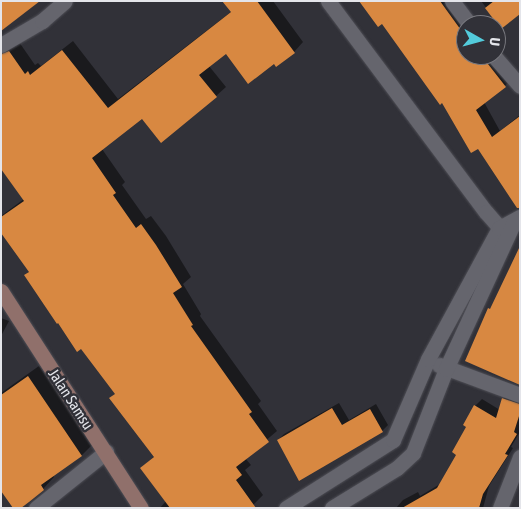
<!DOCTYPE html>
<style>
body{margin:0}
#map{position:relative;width:521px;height:509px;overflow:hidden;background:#313138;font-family:"Asap Condensed",sans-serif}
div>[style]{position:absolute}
.shadow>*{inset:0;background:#0007}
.building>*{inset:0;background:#d88841}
.roads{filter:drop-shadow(0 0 1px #4e4e55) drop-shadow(0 0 1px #4e4e55)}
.street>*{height:15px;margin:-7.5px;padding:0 7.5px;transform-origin:7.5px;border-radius:7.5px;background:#65656d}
.secondary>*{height:15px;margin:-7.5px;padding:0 7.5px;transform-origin:7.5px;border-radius:7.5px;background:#90706b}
span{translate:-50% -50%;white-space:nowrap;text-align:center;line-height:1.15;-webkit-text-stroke:5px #313138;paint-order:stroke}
.street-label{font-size:15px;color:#e4e5ea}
.frame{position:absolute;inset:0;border:2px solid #e4e5ea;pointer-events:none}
.north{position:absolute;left:456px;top:15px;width:50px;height:50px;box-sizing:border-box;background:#313138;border:1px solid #79797f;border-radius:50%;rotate:97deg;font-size:14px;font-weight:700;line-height:20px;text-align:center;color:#e4e5ea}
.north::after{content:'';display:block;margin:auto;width:18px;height:22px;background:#53cbdb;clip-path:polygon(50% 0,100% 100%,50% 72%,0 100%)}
</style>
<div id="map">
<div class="shadow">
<i style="clip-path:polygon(1px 1px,2px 40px,19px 42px,35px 65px,38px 63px,41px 66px,73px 41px,118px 99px,232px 11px,224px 1px,273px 1px,303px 42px,294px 52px,274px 63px,226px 52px,209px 66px,226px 87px,216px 96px,143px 117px,102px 149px,125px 182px,122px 185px,146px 219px,151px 216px,166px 236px,191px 277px,183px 284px,201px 314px,200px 316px,261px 401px,258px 404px,277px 431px,245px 458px,251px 465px,245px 470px,263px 495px,253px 505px,256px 508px,160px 508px,166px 501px,141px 468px,155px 456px,116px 393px,25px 275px,30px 271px,1px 231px,1px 216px,24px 199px,1px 167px)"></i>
<i style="clip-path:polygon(361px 1px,455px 1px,466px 25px,466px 55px,494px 55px,513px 79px,484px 102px,500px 131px,520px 115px,520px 193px,479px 148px,382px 22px)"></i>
<i style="clip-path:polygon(481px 1px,520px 1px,501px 27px)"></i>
<i style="clip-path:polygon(1px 318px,9px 321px,1px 336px)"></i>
<i style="clip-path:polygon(39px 366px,93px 444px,82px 455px,53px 475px,54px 477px,43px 489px,1px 488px,1px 393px)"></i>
<i style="clip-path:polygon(510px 392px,520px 395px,520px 432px,511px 447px,513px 448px,489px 486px,483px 508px,396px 508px,403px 500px,418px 492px,420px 496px,440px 484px,458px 454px,475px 406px,482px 399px,500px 410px,503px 399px)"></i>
<i style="clip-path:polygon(339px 403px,349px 420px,376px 404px,388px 425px,382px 431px,300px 479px,278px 440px,284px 434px)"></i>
</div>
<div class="building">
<i style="clip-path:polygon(1px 1px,40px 1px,1px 31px)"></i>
<i style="clip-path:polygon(222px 1px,257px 1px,295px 53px,276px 67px,274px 64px,248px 84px,226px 54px,199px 75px,217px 97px,161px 143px,142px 119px,92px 158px,116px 193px,113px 195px,136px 228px,141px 224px,156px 245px,182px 287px,173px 293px,193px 325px,191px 326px,252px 412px,249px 414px,269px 442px,236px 467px,242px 475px,236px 480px,256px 508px,170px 508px,140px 468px,154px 457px,109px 398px,115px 394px,81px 349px,77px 352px,58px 323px,57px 324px,24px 275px,29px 272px,1px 233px,1px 217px,24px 201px,1px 169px,1px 54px,9px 51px,25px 74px,28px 71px,30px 75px,62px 50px,108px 108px,231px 12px)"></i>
<i style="clip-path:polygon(359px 1px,440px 1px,466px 37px,466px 55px,480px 55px,488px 64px,506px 87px,476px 110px,492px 137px,520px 116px,520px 208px,517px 208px,478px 149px,471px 153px,442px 103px,440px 105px,382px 24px,378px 27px)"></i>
<i style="clip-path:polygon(494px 1px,520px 1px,520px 14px,501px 29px,485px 8px)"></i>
<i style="clip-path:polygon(520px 246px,520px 385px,465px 361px,488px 308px,490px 309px)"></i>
<i style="clip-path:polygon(28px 376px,82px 456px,41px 485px,44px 490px,29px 502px,21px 508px,13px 508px,1px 491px,1px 395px)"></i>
<i style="clip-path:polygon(502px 398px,520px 404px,520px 413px,514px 432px,517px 434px,505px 454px,508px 455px,483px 494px,479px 508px,402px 508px,437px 488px,456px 455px,452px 452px,466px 427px,463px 425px,474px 405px,496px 418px)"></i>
<i style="clip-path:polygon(332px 408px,342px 425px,370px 409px,383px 432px,299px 481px,277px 440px)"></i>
</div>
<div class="roads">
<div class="street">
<i style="left:328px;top:1px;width:264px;rotate:53.2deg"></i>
<i style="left:486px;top:212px;width:30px;rotate:49deg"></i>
<i style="left:452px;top:1px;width:30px;rotate:53deg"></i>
<i style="left:1px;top:45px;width:48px;rotate:-30.3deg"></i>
<i style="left:42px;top:21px;width:30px;rotate:-41deg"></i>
<i style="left:493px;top:55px;width:41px;rotate:48.9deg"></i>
<i style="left:439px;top:365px;width:86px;rotate:20.3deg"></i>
<i style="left:36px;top:508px;width:90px;rotate:-38.7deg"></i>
<i style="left:286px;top:508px;width:127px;rotate:-32.4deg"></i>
<i style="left:393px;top:440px;width:88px;rotate:-66.6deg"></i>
<i style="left:428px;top:359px;width:149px;rotate:-61.5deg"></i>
<i style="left:499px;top:228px;width:24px;rotate:-28deg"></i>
<i style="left:332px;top:508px;width:76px;rotate:-31.6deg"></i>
<i style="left:397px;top:468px;width:22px;rotate:-43deg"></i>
<i style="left:413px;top:453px;width:90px;rotate:-68.6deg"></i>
<i style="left:446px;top:369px;width:164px;rotate:-65.2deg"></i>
<i style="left:500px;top:508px;width:55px;rotate:-68.6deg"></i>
</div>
<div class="secondary">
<i style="left:1px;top:291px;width:258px;rotate:57.2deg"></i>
</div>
</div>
<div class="street-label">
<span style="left:71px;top:399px;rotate:57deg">Jalan Samsu</span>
</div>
<div class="frame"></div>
<div class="north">U</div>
</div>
